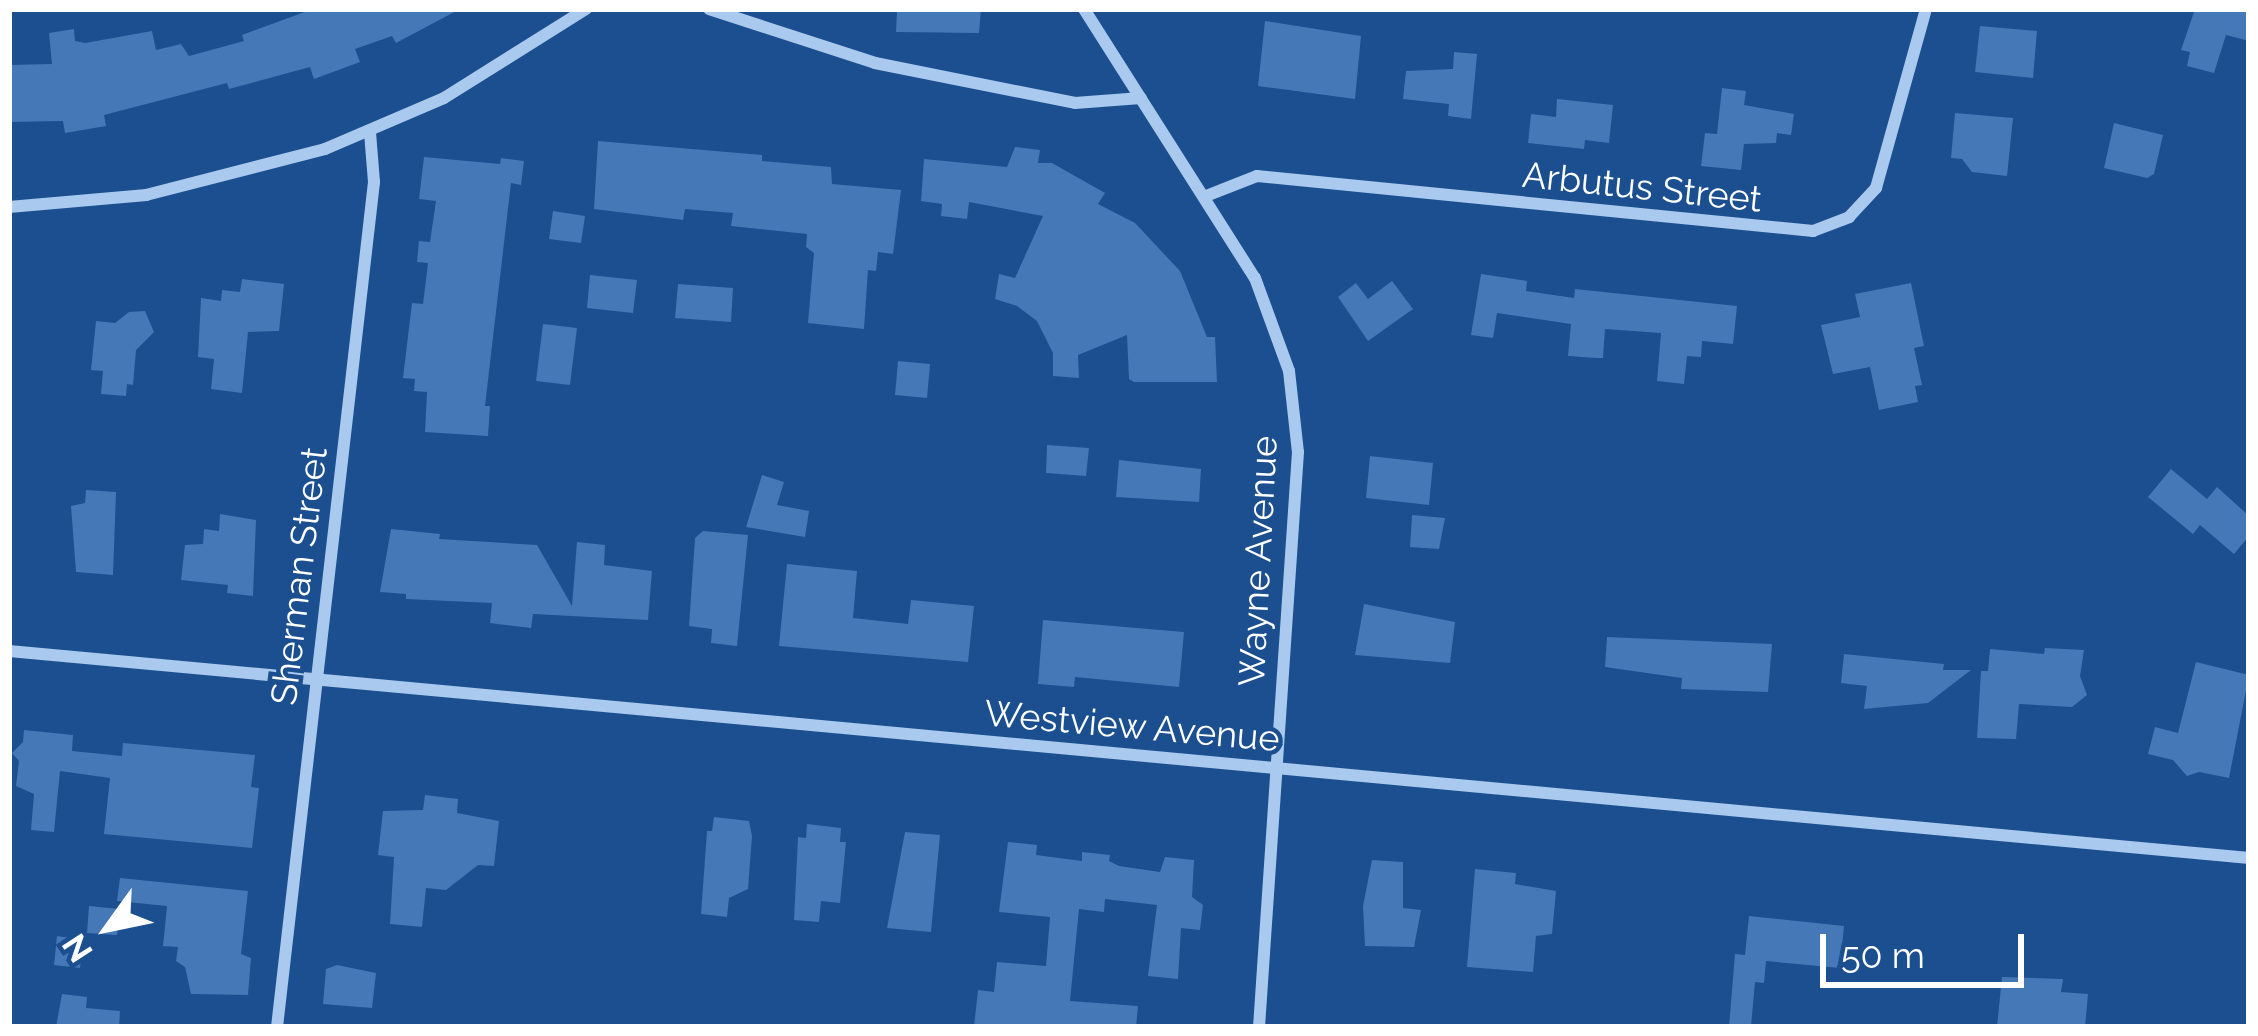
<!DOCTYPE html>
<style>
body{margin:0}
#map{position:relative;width:2258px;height:1036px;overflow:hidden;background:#1b4f8f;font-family:Raleway,sans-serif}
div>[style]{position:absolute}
.building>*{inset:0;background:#4478b7}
.minor>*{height:12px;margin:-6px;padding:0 6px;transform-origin:6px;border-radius:6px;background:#a9c9ee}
span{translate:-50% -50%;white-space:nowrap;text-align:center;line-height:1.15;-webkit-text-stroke:9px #1b4f8f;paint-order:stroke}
.street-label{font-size:36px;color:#fff}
.frame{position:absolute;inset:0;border:12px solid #fff;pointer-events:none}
.north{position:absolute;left:48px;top:868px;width:120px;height:120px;-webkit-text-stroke:9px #1b4f8f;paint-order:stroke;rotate:237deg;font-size:33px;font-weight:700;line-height:48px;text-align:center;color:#fff}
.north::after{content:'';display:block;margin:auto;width:42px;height:54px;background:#fff;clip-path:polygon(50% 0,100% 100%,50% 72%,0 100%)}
.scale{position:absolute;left:1820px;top:934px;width:204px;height:54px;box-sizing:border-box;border:6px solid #fff;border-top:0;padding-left:15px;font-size:36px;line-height:42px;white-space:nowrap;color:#fff;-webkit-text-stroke:9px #1b4f8f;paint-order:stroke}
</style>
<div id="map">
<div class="building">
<i style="clip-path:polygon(313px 9px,460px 9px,396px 43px,392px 36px,355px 49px,360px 62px,314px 79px,310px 67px,229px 89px,227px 83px,104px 115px,106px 126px,65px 133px,63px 121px,9px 122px,9px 65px,52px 64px,49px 33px,74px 29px,75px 41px,85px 43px,152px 31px,156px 50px,181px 44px,189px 56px,244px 41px,242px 35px)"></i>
<i style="clip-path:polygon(981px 9px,979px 33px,896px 32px,897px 11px)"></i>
<i style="clip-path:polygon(2195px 9px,2242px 9px,2249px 15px,2249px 41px,2226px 35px,2214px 73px,2187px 66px,2190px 52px,2181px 50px)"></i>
<i style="clip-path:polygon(1265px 21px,1361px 36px,1355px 99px,1258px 86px)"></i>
<i style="clip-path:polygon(1980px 26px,2037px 31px,2033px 78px,1975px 72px)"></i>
<i style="clip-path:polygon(1454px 52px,1477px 54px,1471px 119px,1448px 116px,1449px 104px,1403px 99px,1406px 71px,1453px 69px)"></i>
<i style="clip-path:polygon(1722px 88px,1746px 91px,1744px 105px,1794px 114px,1791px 135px,1777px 133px,1776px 143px,1744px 144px,1741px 170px,1701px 166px,1705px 133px,1717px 134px)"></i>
<i style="clip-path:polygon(1557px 99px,1613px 105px,1609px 143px,1585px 140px,1584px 149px,1528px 143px,1531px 114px,1556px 117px)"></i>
<i style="clip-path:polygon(1955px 113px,2013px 118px,2007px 176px,1972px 172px,1962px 159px,1951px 158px)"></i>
<i style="clip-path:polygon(2114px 123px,2163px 135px,2154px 174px,2147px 178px,2104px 168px)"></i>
<i style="clip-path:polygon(598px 141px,762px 155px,762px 161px,831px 167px,832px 184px,901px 190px,893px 254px,878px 252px,876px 271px,868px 270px,864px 329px,808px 323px,814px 253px,806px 247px,807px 234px,731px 226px,733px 213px,685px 209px,683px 220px,594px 209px)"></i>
<i style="clip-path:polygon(1015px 147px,1040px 150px,1038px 163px,1052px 163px,1105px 193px,1098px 204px,1135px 223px,1180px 271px,1207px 337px,1215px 337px,1217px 382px,1134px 382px,1129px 379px,1127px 335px,1078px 355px,1079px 378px,1053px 376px,1053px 353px,1037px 321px,1017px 306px,995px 299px,999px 274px,1015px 278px,1043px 216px,969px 202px,967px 219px,941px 216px,942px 204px,921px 201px,924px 159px,1007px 167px)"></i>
<i style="clip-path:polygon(424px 157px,500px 164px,501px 158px,524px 161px,521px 185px,511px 183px,485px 406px,490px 406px,488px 436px,425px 432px,427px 392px,414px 391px,415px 379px,403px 378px,412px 303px,423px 304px,428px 263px,417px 262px,419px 241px,430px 242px,436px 201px,419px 199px)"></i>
<i style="clip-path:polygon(553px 211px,585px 216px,581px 243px,549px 239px)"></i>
<i style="clip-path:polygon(1481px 274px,1527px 281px,1526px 291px,1574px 298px,1575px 289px,1737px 306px,1733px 344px,1702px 341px,1701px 357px,1687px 356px,1684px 384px,1657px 381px,1661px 333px,1605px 329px,1603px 358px,1597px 358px,1568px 356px,1571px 324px,1497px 313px,1493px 338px,1471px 335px)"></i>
<i style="clip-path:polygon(590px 275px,637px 280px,633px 313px,587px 308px)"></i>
<i style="clip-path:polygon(242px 279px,284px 284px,279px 331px,248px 332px,242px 393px,211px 389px,214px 359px,198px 357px,201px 298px,221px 301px,222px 290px,240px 292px)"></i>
<i style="clip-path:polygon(1392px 281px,1413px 309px,1368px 341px,1338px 297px,1356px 283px,1368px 299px)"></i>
<i style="clip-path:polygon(1911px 283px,1924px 346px,1914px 348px,1922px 385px,1915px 386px,1918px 402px,1879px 410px,1870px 367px,1833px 374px,1821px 325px,1860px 317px,1855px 294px)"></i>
<i style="clip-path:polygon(678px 284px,733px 288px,731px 322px,675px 318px)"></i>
<i style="clip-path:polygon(145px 311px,154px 332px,136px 350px,133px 385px,127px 384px,126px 396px,101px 394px,103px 371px,91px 370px,96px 321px,115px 323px,129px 312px)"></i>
<i style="clip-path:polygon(543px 324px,577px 328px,570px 385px,536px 381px)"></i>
<i style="clip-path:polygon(898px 361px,930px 364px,927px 398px,895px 395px)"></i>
<i style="clip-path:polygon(1047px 445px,1089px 448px,1086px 476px,1046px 473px)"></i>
<i style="clip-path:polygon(1370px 456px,1433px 463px,1429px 505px,1366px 498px)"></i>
<i style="clip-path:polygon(1119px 460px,1201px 469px,1199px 502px,1116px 497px)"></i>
<i style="clip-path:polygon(2171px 469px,2207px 499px,2217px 487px,2249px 516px,2249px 536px,2234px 554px,2200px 525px,2193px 534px,2148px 497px)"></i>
<i style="clip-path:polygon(762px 475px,784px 482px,777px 505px,809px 511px,805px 537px,746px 527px)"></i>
<i style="clip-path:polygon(86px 490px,116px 492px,113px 575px,76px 572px,71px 506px,85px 503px)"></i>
<i style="clip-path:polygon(220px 514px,256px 520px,253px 596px,227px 593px,228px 585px,181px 580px,185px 545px,203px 544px,204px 529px,219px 531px)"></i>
<i style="clip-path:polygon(1412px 515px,1445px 518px,1439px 549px,1410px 547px)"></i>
<i style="clip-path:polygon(391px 529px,440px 534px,439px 539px,537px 545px,572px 606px,577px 542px,605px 545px,604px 565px,652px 571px,648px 620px,533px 614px,531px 628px,490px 623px,492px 603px,406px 599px,406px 594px,380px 592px)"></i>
<i style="clip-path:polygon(703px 531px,748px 535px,737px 646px,711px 643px,712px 629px,689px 626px,695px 538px)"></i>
<i style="clip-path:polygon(787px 564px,857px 571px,853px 618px,908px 624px,911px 600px,974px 606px,968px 662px,779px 646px)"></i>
<i style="clip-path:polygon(1364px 604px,1455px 622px,1450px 663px,1355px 655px)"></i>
<i style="clip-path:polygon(1043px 620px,1184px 632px,1179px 687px,1075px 677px,1074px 687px,1038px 684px)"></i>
<i style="clip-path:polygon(1607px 637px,1772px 644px,1768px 692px,1681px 689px,1682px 678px,1605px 667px)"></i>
<i style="clip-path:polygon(2045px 648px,2084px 650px,2080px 676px,2087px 695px,2072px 707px,2019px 704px,2016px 739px,1977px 738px,1981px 671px,1988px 671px,1990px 649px,2044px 654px)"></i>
<i style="clip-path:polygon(1844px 654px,1944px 664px,1943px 670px,1971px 670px,1928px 703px,1864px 709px,1867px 686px,1841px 683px)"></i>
<i style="clip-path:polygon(2196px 662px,2249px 675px,2229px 778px,2199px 772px,2187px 776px,2173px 760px,2148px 754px,2155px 727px,2178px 733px)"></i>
<i style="clip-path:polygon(24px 730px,73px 735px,72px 751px,122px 756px,123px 743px,255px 755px,251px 787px,259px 788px,252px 848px,104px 834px,110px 778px,60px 771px,54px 832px,31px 830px,34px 794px,16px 786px,19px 761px,12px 753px,23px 742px)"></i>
<i style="clip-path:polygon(425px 795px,458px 799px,457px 813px,499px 821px,494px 866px,478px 865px,446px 890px,426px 888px,422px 927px,390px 924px,394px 857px,378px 855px,383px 811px,423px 810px)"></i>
<i style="clip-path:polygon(714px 817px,749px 821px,752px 836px,748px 889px,729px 898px,727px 917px,701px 914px,707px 831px,712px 831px)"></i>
<i style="clip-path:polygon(807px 824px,841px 828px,840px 842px,846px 842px,840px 903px,821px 901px,819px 922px,794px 920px,798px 837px,806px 838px)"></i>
<i style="clip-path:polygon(905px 832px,940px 835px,931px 932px,887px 928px)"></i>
<i style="clip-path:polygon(1008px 842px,1037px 845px,1036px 855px,1082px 861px,1082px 852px,1110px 855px,1109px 861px,1119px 866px,1160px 872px,1165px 857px,1194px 860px,1192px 897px,1203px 905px,1200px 930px,1181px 928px,1178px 979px,1148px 976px,1157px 905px,1105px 899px,1104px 912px,1079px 909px,1070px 1001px,1138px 1006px,1136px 1027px,974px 1027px,978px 990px,994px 992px,997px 962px,1046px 966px,1050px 917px,999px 912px)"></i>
<i style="clip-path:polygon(1372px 860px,1403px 862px,1403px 908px,1421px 910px,1414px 947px,1365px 946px,1363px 906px)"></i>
<i style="clip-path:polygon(1475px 869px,1516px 873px,1515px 884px,1556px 891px,1552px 934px,1536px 936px,1533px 972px,1467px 967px)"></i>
<i style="clip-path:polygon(120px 878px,248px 891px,241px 954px,251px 958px,248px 995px,191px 994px,185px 967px,176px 961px,178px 947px,163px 946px,167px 906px,117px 901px)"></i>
<i style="clip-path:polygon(89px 906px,119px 909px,117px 935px,87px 933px)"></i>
<i style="clip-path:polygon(1749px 916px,1844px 926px,1840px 968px,1766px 961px,1764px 983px,1755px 982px,1751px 1027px,1729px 1027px,1735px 954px,1745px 955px)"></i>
<i style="clip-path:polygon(57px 936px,83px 940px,80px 968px,54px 965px)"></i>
<i style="clip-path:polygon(337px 965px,376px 973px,372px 1008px,323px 1004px,326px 969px)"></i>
<i style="clip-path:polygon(2002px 977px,2063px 979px,2061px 992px,2088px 994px,2085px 1027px,1997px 1027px)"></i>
<i style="clip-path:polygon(62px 994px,87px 997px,86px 1008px,120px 1011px,119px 1027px,56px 1027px)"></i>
</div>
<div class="minor">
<i style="left:709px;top:9px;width:175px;rotate:18deg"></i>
<i style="left:875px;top:63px;width:204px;rotate:11.3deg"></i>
<i style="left:1075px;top:103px;width:66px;rotate:-4.3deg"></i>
<i style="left:1084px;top:9px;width:319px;rotate:57.6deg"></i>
<i style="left:1255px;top:278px;width:99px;rotate:69.9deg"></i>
<i style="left:1289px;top:371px;width:81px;rotate:83.7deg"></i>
<i style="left:1298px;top:452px;width:576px;rotate:93.88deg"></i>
<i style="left:1206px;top:196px;width:55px;rotate:-21.4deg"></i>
<i style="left:1257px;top:176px;width:559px;rotate:5.65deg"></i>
<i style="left:1813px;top:231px;width:39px;rotate:-21deg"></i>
<i style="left:1849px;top:217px;width:40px;rotate:-47deg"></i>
<i style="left:1876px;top:188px;width:186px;rotate:-74.4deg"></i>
<i style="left:9px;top:207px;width:138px;rotate:-5deg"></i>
<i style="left:146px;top:195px;width:185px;rotate:-14.4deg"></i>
<i style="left:325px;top:149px;width:129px;rotate:-23.2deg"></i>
<i style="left:444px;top:98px;width:168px;rotate:-32.1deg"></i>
<i style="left:9px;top:651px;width:2250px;rotate:5.28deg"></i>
<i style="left:277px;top:1027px;width:851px;rotate:-83.45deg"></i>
<i style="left:374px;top:182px;width:50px;rotate:-94.6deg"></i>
</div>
<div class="street-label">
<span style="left:1642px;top:187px;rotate:6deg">Arbutus Street</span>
<span style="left:1258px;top:561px;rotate:-87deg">Wayne Avenue</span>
<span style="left:299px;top:576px;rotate:-83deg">Sherman Street</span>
<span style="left:1132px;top:726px;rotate:5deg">Westview Avenue</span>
</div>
<div class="frame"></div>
<div class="north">N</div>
<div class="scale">50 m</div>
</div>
